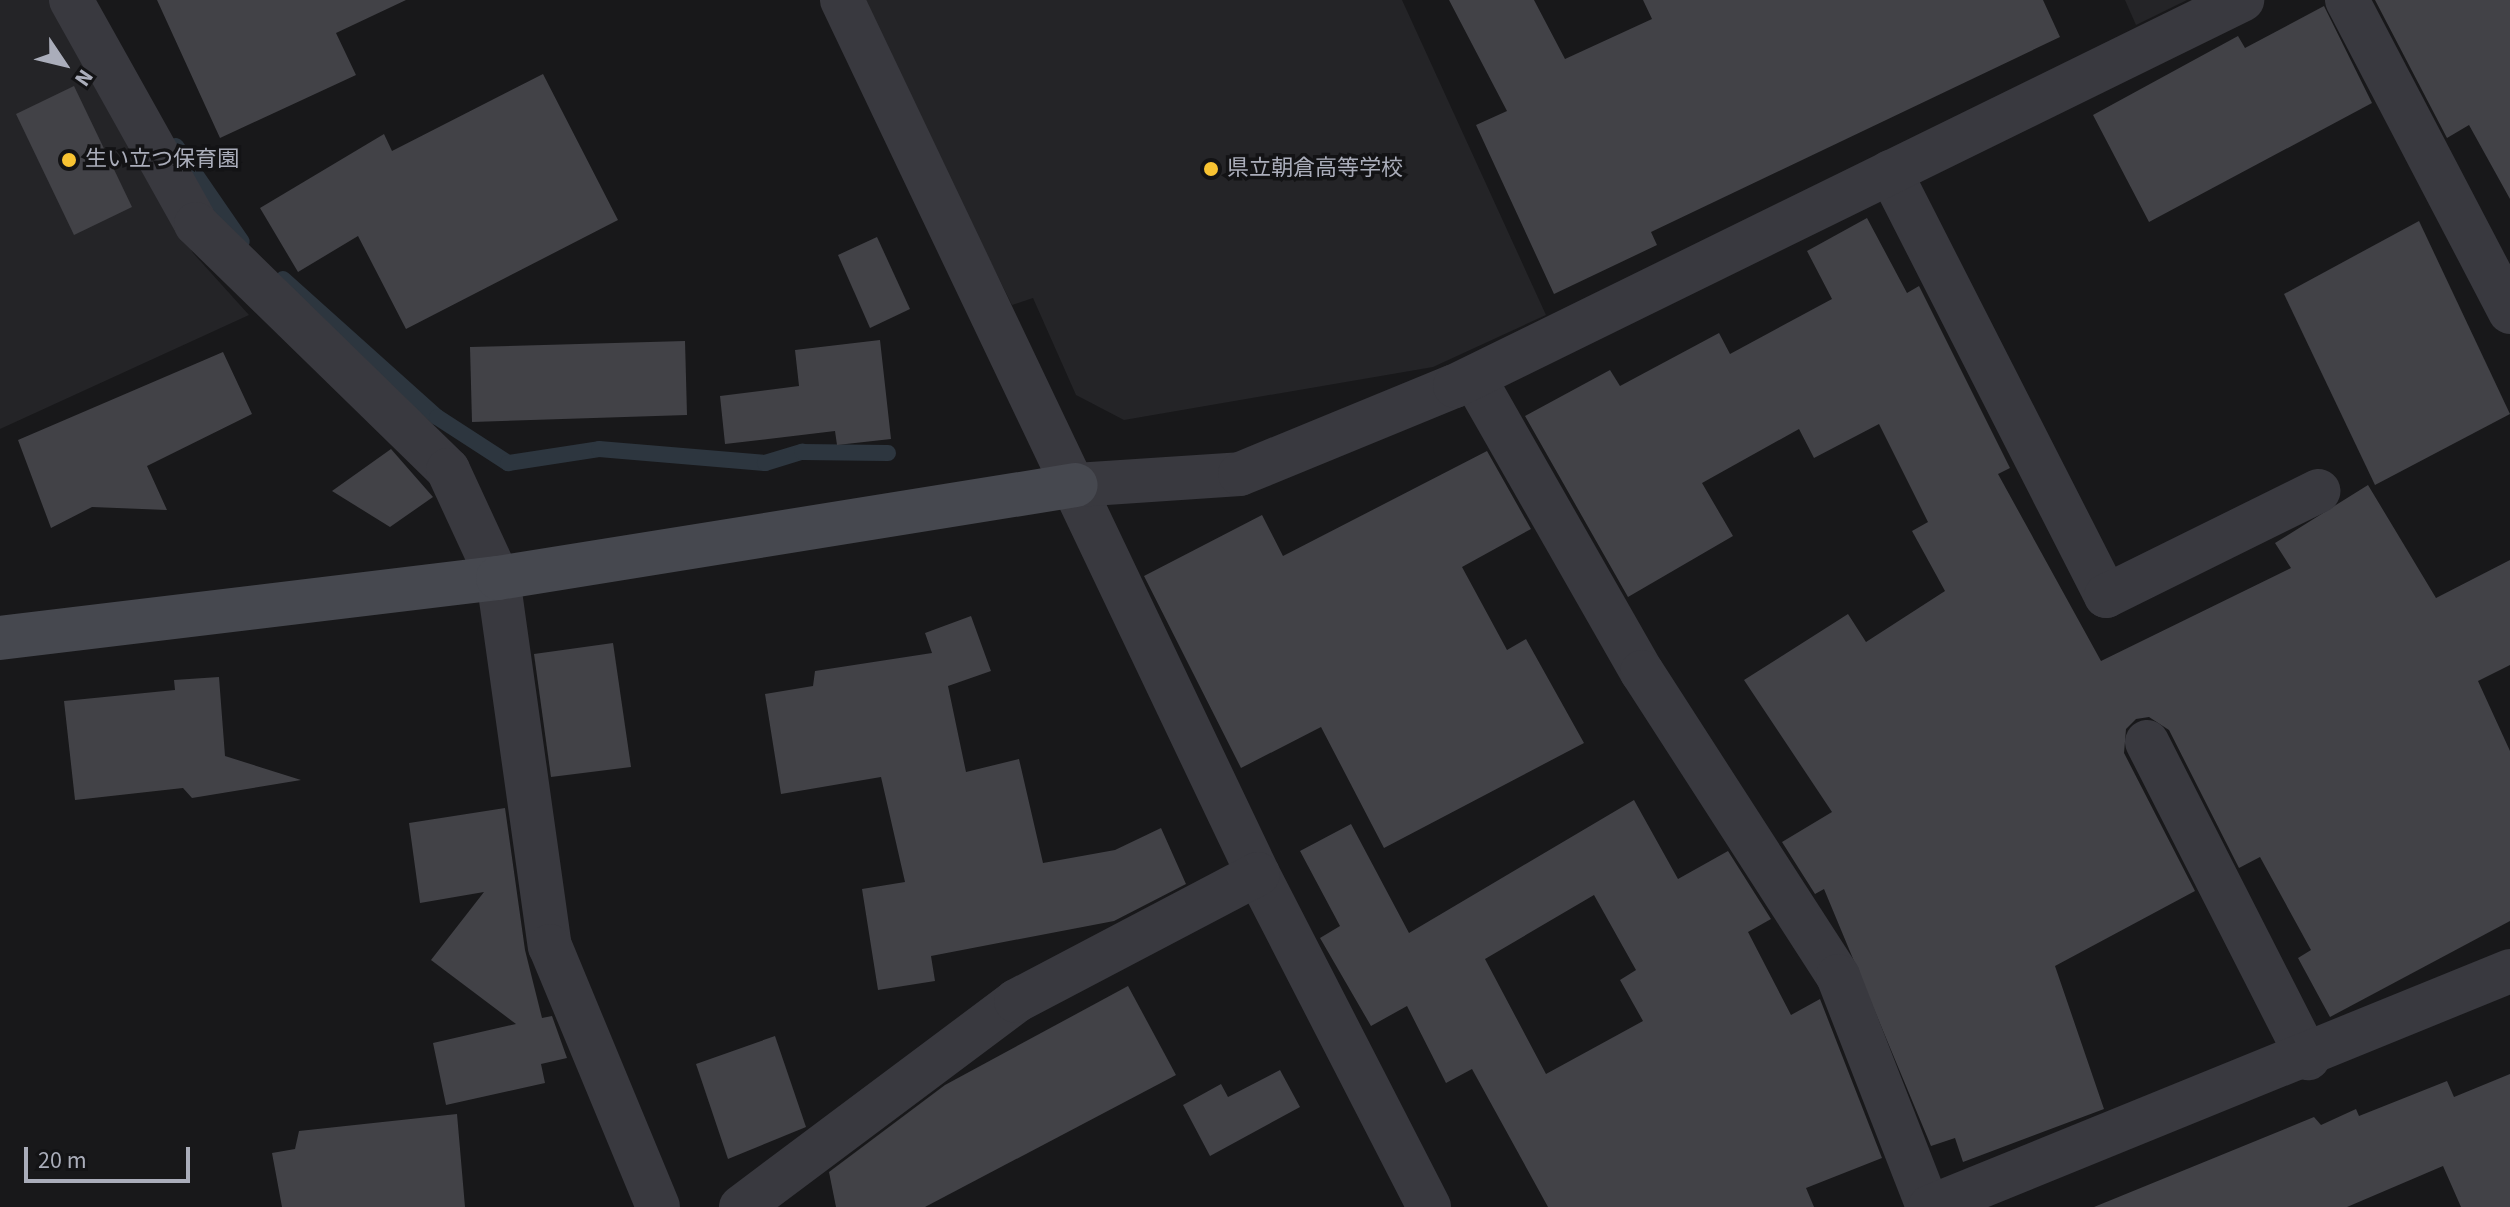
<!DOCTYPE html>
<meta charset="utf-8">
<style>
body{margin:0}
#map{position:relative;width:2510px;height:1207px;overflow:hidden;background:#18181a;font-family:"Source Sans 3","Noto Sans JP",sans-serif}
div>[style]{position:absolute}
.built>*{inset:0;background:#242427}
.stream>*{height:16px;margin:-8px;padding:0 8px;transform-origin:8px;border-radius:8px;background:#2d363f}
.building>*{inset:0;background:#424247}
.street>*{height:44px;margin:-22px;padding:0 22px;transform-origin:22px;border-radius:22px;background:#39393f}
.secondary>*{height:44px;margin:-22px;padding:0 22px;transform-origin:22px;border-radius:22px;background:#46484f}
.dots>*{width:22px;height:22px;translate:-50% -50%;box-sizing:border-box;border:4px solid #131315;border-radius:50%}
span{translate:-50% -50%;white-space:nowrap;text-align:center;line-height:1.15;-webkit-text-stroke:7px #131315;paint-order:stroke}
.poi-label{font-size:22px;color:#aaadba}
.left{translate:0 -50%;text-align:left}
.north{position:absolute;left:24px;top:24px;width:80px;height:80px;-webkit-text-stroke:6px #131315;paint-order:stroke;rotate:125deg;font-size:22px;font-weight:700;line-height:32px;text-align:center;color:#aaadba}
.north::after{content:'';display:block;margin:auto;width:28px;height:36px;background:#aaadba;clip-path:polygon(50% 0,100% 100%,50% 72%,0 100%)}
.scale{position:absolute;left:24px;top:1147px;width:166px;height:36px;box-sizing:border-box;border:4px solid #aaadba;border-top:0;padding-left:10px;font-size:24px;line-height:28px;white-space:nowrap;color:#aaadba;-webkit-text-stroke:6px #131315;paint-order:stroke}
</style>
<div id="map">
<div class="built">
<i style="clip-path:polygon(0 0,55px 0,85px 67px,193px 253px,249px 315px,0 429px)"></i>
<i style="clip-path:polygon(860px 0,1402px 0,1546px 315px,1433px 367px,1124px 420px,1076px 395px,1033px 298px,1012px 305px)"></i>
<i style="clip-path:polygon(2125px 0,2187px 0,2136px 25px)"></i>
</div>
<div class="stream">
<i style="left:176px;top:146px;width:116px;rotate:55.5deg"></i>
<i style="left:283px;top:279px;width:207px;rotate:41.9deg"></i>
<i style="left:437px;top:417px;width:85px;rotate:32.9deg"></i>
<i style="left:508px;top:463px;width:92px;rotate:-8.7deg"></i>
<i style="left:599px;top:449px;width:167px;rotate:4.8deg"></i>
<i style="left:765px;top:463px;width:39px;rotate:-17deg"></i>
<i style="left:802px;top:452px;width:86px;rotate:0.7deg"></i>
</div>
<div class="building">
<i style="clip-path:polygon(157px 0,406px 0,336px 33px,356px 75px,220px 138px)"></i>
<i style="clip-path:polygon(1449px 0,1534px 0,1565px 59px,1652px 19px,1643px 0,2043px 0,2060px 37px,1651px 232px,1657px 245px,1554px 294px,1476px 125px,1507px 111px)"></i>
<i style="clip-path:polygon(2375px 0,2510px 0,2510px 199px,2469px 125px,2447px 138px)"></i>
<i style="clip-path:polygon(2324px 6px,2372px 103px,2149px 222px,2093px 115px,2238px 36px,2245px 48px)"></i>
<i style="clip-path:polygon(543px 74px,618px 220px,406px 329px,358px 236px,298px 272px,260px 208px,384px 134px,392px 151px)"></i>
<i style="clip-path:polygon(74px 86px,132px 207px,74px 235px,16px 114px)"></i>
<i style="clip-path:polygon(1867px 218px,1907px 293px,1919px 286px,2010px 468px,1998px 474px,2101px 661px,2291px 568px,2275px 543px,2368px 485px,2436px 598px,2510px 560px,2510px 665px,2478px 681px,2510px 751px,2510px 921px,2330px 1017px,2298px 958px,2311px 950px,2260px 857px,2239px 868px,2169px 730px,2149px 717px,2136px 719px,2126px 729px,2124px 753px,2195px 891px,2055px 966px,2104px 1109px,1963px 1162px,1955px 1138px,1931px 1146px,1824px 889px,1815px 894px,1782px 842px,1832px 812px,1744px 680px,1848px 614px,1866px 642px,1945px 591px,1912px 531px,1928px 522px,1879px 424px,1814px 458px,1799px 429px,1702px 483px,1733px 536px,1628px 597px,1525px 416px,1610px 370px,1620px 386px,1719px 333px,1730px 354px,1832px 299px,1807px 251px)"></i>
<i style="clip-path:polygon(2419px 221px,2510px 414px,2375px 485px,2284px 294px)"></i>
<i style="clip-path:polygon(877px 237px,910px 309px,870px 328px,838px 255px)"></i>
<i style="clip-path:polygon(880px 340px,891px 439px,837px 445px,835px 431px,725px 444px,720px 396px,799px 386px,795px 350px)"></i>
<i style="clip-path:polygon(685px 341px,687px 415px,472px 422px,470px 347px)"></i>
<i style="clip-path:polygon(223px 352px,252px 414px,147px 466px,167px 510px,92px 507px,51px 528px,18px 440px)"></i>
<i style="clip-path:polygon(391px 449px,433px 497px,390px 527px,332px 491px)"></i>
<i style="clip-path:polygon(1487px 451px,1531px 529px,1462px 567px,1507px 650px,1526px 639px,1584px 743px,1384px 848px,1321px 727px,1241px 768px,1144px 576px,1262px 515px,1283px 556px)"></i>
<i style="clip-path:polygon(971px 616px,991px 671px,948px 686px,966px 772px,1019px 759px,1043px 863px,1115px 850px,1161px 828px,1186px 884px,1114px 921px,931px 956px,935px 981px,878px 990px,862px 889px,905px 882px,881px 777px,781px 794px,765px 694px,813px 686px,815px 671px,932px 653px,925px 633px)"></i>
<i style="clip-path:polygon(613px 643px,631px 767px,551px 777px,534px 654px)"></i>
<i style="clip-path:polygon(219px 677px,225px 756px,301px 780px,192px 798px,183px 788px,75px 800px,64px 701px,175px 690px,174px 680px)"></i>
<i style="clip-path:polygon(evenodd,1634px 800px,1678px 879px,1728px 851px,1771px 919px,1748px 932px,1791px 1015px,1820px 999px,1882px 1158px,1806px 1188px,1814px 1207px,1548px 1207px,1472px 1069px,1446px 1083px,1407px 1006px,1371px 1026px,1320px 938px,1340px 926px,1300px 851px,1351px 824px,1409px 933px,1634px 800px,1594px 895px,1636px 970px,1620px 980px,1643px 1021px,1546px 1074px,1485px 959px,1594px 895px)"></i>
<i style="clip-path:polygon(505px 808px,525px 950px,542px 1018px,552px 1016px,567px 1058px,541px 1064px,545px 1083px,446px 1105px,433px 1043px,516px 1024px,431px 960px,484px 892px,420px 903px,409px 823px)"></i>
<i style="clip-path:polygon(1128px 986px,1176px 1075px,925px 1207px,836px 1207px,829px 1172px,945px 1085px)"></i>
<i style="clip-path:polygon(775px 1036px,806px 1127px,728px 1159px,696px 1064px)"></i>
<i style="clip-path:polygon(1280px 1070px,1300px 1107px,1210px 1156px,1183px 1105px,1221px 1084px,1228px 1097px)"></i>
<i style="clip-path:polygon(2510px 1074px,2510px 1207px,2461px 1207px,2443px 1166px,2347px 1207px,2094px 1207px,2314px 1117px,2321px 1125px,2356px 1109px,2359px 1116px,2447px 1081px,2454px 1097px)"></i>
<i style="clip-path:polygon(457px 1114px,465px 1207px,282px 1207px,272px 1153px,295px 1149px,299px 1131px)"></i>
</div>
<div class="street">
<i style="left:71px;top:0;width:257px;rotate:60.8deg"></i>
<i style="left:196px;top:224px;width:352px;rotate:44.3deg"></i>
<i style="left:448px;top:470px;width:119px;rotate:65.2deg"></i>
<i style="left:498px;top:578px;width:372px;rotate:82deg"></i>
<i style="left:550px;top:946px;width:282px;rotate:67.5deg"></i>
<i style="left:842px;top:0;width:968px;rotate:64.55deg"></i>
<i style="left:1258px;top:874px;width:374px;rotate:62.8deg"></i>
<i style="left:2347px;top:0;width:352px;rotate:62.4deg"></i>
<i style="left:1890px;top:172px;width:476px;rotate:63deg"></i>
<i style="left:2106px;top:596px;width:237px;rotate:-26.3deg"></i>
<i style="left:1474px;top:378px;width:339px;rotate:60.3deg"></i>
<i style="left:1642px;top:672px;width:362px;rotate:57.2deg"></i>
<i style="left:1838px;top:976px;width:248px;rotate:68.7deg"></i>
<i style="left:1076px;top:485px;width:164px;rotate:-3.8deg"></i>
<i style="left:1240px;top:474px;width:232px;rotate:-22.3deg"></i>
<i style="left:1455px;top:386px;width:877px;rotate:-26.13deg"></i>
<i style="left:2147px;top:742px;width:355px;rotate:63deg"></i>
<i style="left:741px;top:1207px;width:344px;rotate:-36.8deg"></i>
<i style="left:1016px;top:1001px;width:273px;rotate:-27.7deg"></i>
<i style="left:1930px;top:1207px;width:626px;rotate:-22.14deg"></i>
</div>
<div class="secondary">
<i style="left:0;top:638px;width:502px;rotate:-6.87deg"></i>
<i style="left:498px;top:578px;width:585px;rotate:-9.14deg"></i>
</div>
<div class="dots">
<i style="left:69px;top:160px;background:#f8c332"></i>
<i style="left:1211px;top:169px;background:#f8c332"></i>
</div>
<div class="poi-label">
<span class="left" style="left:85px;top:160px">生い立つ保育園</span>
<span class="left" style="left:1227px;top:169px">県立朝倉高等学校</span>
</div>
<div class="north">N</div>
<div class="scale">20 m</div>
</div>
